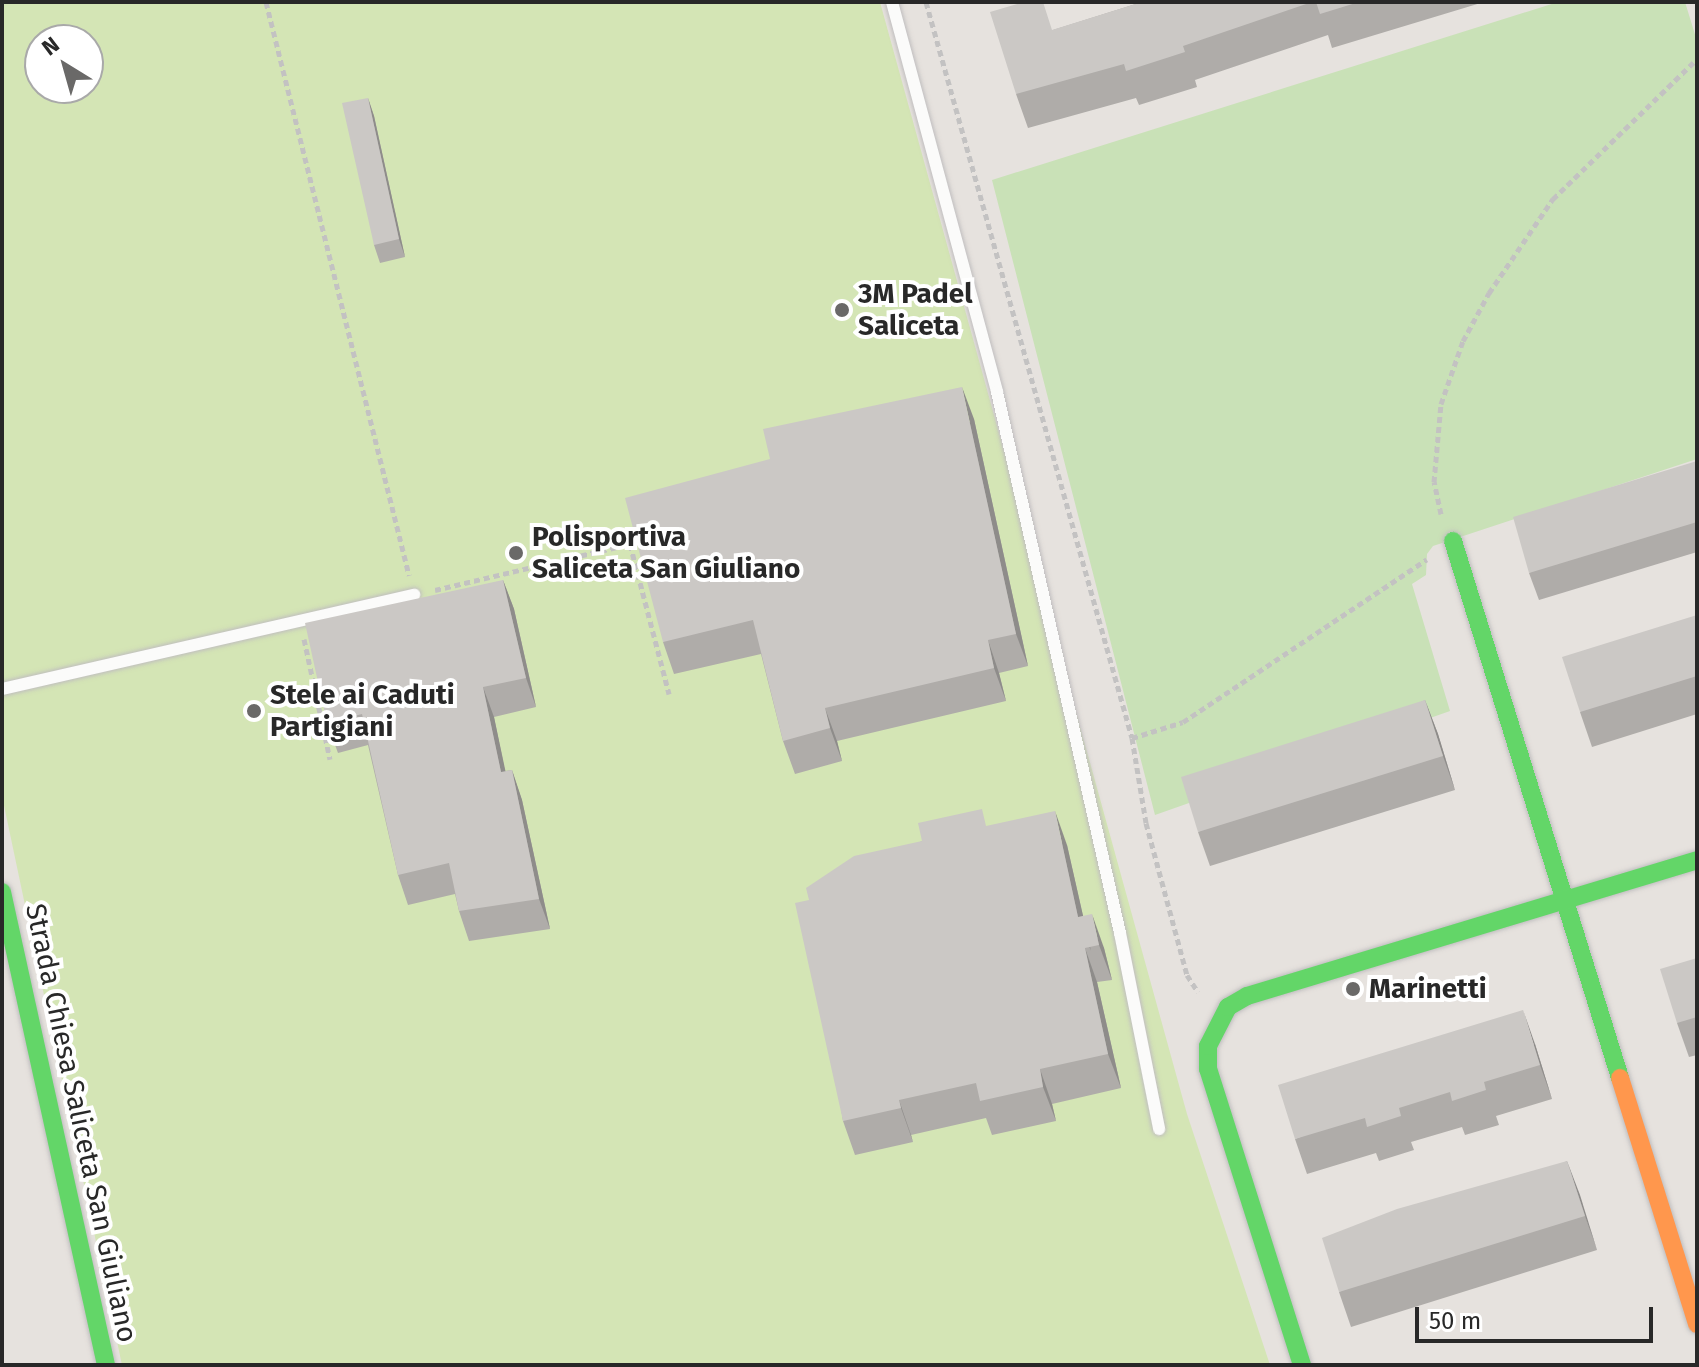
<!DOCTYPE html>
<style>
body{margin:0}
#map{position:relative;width:1699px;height:1367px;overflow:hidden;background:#e6e2de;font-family:"Fira Sans",sans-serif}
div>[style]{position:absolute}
.green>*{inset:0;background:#c9e1b7}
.pitch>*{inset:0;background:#d4e5b5}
.path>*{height:5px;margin-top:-2.5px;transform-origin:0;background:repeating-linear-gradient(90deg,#c3c2c2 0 6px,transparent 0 10px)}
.roads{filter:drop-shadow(0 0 2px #c0bebf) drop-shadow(0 0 2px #c0bebf)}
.lane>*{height:12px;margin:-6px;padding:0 6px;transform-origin:6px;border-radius:6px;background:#fbfbfa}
.fast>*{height:18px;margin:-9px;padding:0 9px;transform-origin:9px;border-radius:9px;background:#63d668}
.slow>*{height:18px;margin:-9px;padding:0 9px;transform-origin:9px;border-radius:9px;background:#ff974d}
.wall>*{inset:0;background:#afaca9}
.shaded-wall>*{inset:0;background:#8e8c8a}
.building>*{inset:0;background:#cbc8c5}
.dots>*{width:22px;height:22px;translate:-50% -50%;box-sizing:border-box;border:4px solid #fff;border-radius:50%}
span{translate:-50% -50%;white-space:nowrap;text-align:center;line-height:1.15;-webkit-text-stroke:8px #fff;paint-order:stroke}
.poi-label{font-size:28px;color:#282828;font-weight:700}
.left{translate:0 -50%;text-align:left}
.street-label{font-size:28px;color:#282828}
.frame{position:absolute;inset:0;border:4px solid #282828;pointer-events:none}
.north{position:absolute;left:24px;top:24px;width:80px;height:80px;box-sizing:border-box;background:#fff;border:2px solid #a9a9a9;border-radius:50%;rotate:323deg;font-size:22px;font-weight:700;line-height:32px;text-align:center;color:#282828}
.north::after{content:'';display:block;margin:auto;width:28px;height:36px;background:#6a6968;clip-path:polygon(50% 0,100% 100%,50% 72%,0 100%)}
.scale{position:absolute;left:1415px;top:1307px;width:238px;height:36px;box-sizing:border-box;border:4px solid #282828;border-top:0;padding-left:10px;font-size:24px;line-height:28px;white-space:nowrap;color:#282828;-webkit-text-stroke:6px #fff;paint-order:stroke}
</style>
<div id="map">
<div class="green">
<i style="clip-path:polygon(1558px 2px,1685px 2px,1697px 41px,1697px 459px,1433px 546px,1427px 554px,1426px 575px,1412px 584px,1450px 711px,1155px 815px,992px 180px)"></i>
</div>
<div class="pitch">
<i style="clip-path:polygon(evenodd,2px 2px,880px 2px,1187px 1114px,1270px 1365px,122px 1365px,2px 796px,2px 2px,40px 40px,88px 40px,88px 88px,40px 88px,40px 40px)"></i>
</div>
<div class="path">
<i style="left:266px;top:2px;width:591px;rotate:75.99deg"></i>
<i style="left:926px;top:2px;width:764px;rotate:74.36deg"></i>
<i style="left:1132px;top:738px;width:86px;rotate:80.6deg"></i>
<i style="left:1146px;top:823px;width:157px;rotate:74.9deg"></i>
<i style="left:1187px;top:975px;width:20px;rotate:57deg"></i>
<i style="left:1441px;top:514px;width:33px;rotate:-102deg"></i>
<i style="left:1434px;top:482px;width:78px;rotate:-84.9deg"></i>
<i style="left:1441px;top:404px;width:67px;rotate:-70.8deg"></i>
<i style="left:1463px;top:341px;width:55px;rotate:-61.6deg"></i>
<i style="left:1489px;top:293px;width:114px;rotate:-55.8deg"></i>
<i style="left:1553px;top:199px;width:201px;rotate:-44.2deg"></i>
<i style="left:435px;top:590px;width:200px;rotate:-13.3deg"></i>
<i style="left:630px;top:544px;width:155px;rotate:75.4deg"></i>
<i style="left:304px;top:639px;width:123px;rotate:77.8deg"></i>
<i style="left:1132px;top:738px;width:53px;rotate:-17.4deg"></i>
<i style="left:1183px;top:722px;width:293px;rotate:-33.7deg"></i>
</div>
<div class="roads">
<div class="lane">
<i style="left:892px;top:2px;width:404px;rotate:74.9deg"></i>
<i style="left:997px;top:392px;width:555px;rotate:77.19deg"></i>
<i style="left:1120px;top:933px;width:200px;rotate:78.7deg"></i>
<i style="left:2px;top:689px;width:423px;rotate:-12.9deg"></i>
</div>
<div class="fast">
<i style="left:1453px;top:541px;width:562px;rotate:72.72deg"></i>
<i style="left:2px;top:892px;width:484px;rotate:77.6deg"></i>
<i style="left:1302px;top:1365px;width:311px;rotate:-107.6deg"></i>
<i style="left:1208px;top:1069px;width:23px;rotate:-90deg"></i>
<i style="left:1208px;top:1046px;width:44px;rotate:-62.9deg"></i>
<i style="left:1228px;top:1007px;width:22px;rotate:-30deg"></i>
<i style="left:1247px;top:996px;width:470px;rotate:-16.8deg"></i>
</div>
<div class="slow">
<i style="left:1620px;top:1078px;width:258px;rotate:72.6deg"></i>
</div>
</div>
<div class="wall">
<i style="clip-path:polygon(1142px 2px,1484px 2px,1332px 48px,1328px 35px,1195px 80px,1197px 87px,1139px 105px,1136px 98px,1028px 128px,1016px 94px,1053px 30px)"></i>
<i style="clip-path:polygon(368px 98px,374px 116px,405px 257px,380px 263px,374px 245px)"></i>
<i style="clip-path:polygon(974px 419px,1028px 666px,999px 673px,1006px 701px,837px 741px,842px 761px,795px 774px,783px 741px,761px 654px,674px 674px,663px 642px)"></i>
<i style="clip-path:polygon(1697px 461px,1697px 552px,1539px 600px,1529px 573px)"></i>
<i style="clip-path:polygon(503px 580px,514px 609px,536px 707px,494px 717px,505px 771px,512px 770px,522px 800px,550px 929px,469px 941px,459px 911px,455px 894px,408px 905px,398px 875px,368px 745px,338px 753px,327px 723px)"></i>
<i style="clip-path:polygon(1697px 615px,1697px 714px,1592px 747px,1580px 712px)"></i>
<i style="clip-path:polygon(1425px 700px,1438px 734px,1455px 790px,1210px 866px,1198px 832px)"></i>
<i style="clip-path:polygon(988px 826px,1067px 845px,1083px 916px,1104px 948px,1112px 980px,1097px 982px,1121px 1088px,1052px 1104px,1056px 1121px,992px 1135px,986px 1118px,911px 1135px,913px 1142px,855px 1155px,843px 1121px,809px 900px,922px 841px)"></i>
<i style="clip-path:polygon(1697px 958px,1697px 1055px,1689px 1057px,1677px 1023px)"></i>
<i style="clip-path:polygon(1535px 1044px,1552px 1099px,1496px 1116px,1499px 1125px,1465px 1135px,1462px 1127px,1411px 1142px,1414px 1150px,1379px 1161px,1376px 1153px,1307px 1174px,1295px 1139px)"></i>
<i style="clip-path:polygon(1567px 1161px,1597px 1250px,1351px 1327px,1339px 1292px)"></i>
</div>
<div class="shaded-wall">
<i style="clip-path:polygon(368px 98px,374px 116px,405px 257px,399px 239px)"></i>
<i style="clip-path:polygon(962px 387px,974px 419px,1028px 666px,1016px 634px)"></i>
<i style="clip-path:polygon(503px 580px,514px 609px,536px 707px,526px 678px)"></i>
<i style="clip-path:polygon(988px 640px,999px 673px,1006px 701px,994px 668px)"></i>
<i style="clip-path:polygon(483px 687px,494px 717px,512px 802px,501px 772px)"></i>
<i style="clip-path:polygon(1425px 700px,1438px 734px,1455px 790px,1443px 756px)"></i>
<i style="clip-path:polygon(825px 708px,837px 741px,842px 761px,830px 728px)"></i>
<i style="clip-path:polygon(512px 770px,522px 800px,550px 929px,539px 899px)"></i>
<i style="clip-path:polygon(1055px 811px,1067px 845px,1091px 951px,1078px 917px)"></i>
<i style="clip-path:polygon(1092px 914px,1104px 948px,1112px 980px,1099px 945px)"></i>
<i style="clip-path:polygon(1085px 948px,1097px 982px,1121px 1088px,1108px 1054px)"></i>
<i style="clip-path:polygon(1523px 1010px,1535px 1044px,1552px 1099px,1540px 1065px)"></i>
<i style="clip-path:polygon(1040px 1069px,1052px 1104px,1056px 1121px,1043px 1087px)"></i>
<i style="clip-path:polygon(899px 1100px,911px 1135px,913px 1142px,901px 1108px)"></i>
<i style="clip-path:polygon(1567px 1161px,1580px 1195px,1597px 1250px,1585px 1216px)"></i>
</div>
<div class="building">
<i style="clip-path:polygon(1024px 2px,1043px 2px,1052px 30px,1142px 2px,1312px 2px,1183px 46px,1185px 52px,1126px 71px,1124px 64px,1016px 94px,990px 12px)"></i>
<i style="clip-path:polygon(1316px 2px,1359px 2px,1320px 14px)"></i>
<i style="clip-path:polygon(368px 98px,399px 239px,374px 245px,342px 103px)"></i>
<i style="clip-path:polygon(962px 387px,1016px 634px,988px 640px,994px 668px,825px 708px,830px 728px,783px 741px,753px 620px,663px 642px,625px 498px,770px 459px,763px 429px)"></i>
<i style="clip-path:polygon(1697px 461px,1697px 522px,1529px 573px,1513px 517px)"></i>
<i style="clip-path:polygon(503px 580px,526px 678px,483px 687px,501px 772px,512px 770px,539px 899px,459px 911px,449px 863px,398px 875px,362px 714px,327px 723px,305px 623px)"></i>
<i style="clip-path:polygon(1697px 615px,1697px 676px,1580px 712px,1562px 657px)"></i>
<i style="clip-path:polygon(1425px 700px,1443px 756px,1198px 832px,1181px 777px)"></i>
<i style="clip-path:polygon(982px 809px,986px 826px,1055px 811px,1078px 917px,1092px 914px,1099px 945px,1085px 948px,1108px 1054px,1040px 1069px,1043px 1087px,980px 1101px,976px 1083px,899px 1100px,901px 1108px,843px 1121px,795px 903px,809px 900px,806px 888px,854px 856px,922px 841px,918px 823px)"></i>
<i style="clip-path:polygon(1697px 958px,1697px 1017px,1677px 1023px,1660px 969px)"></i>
<i style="clip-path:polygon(1523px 1010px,1540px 1065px,1484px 1082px,1486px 1090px,1452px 1101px,1450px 1092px,1399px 1108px,1401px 1116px,1367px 1127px,1365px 1118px,1295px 1139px,1278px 1085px)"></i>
<i style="clip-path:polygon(1567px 1161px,1585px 1216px,1339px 1292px,1322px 1238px,1397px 1209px)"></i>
</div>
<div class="dots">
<i style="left:842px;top:310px;background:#6a6968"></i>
<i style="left:516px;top:553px;background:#6a6968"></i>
<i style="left:254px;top:711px;background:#6a6968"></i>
<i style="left:1353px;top:989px;background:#6a6968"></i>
</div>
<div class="poi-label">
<span class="left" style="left:858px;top:310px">3M Padel<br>Saliceta</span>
<span class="left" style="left:532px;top:553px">Polisportiva<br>Saliceta San Giuliano</span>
<span class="left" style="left:270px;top:711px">Stele ai Caduti<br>Partigiani</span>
<span class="left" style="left:1369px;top:989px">Marinetti</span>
</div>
<div class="street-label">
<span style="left:81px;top:1123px;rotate:78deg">Strada Chiesa Saliceta San Giuliano</span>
</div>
<div class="frame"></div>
<div class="north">N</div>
<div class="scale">50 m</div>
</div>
